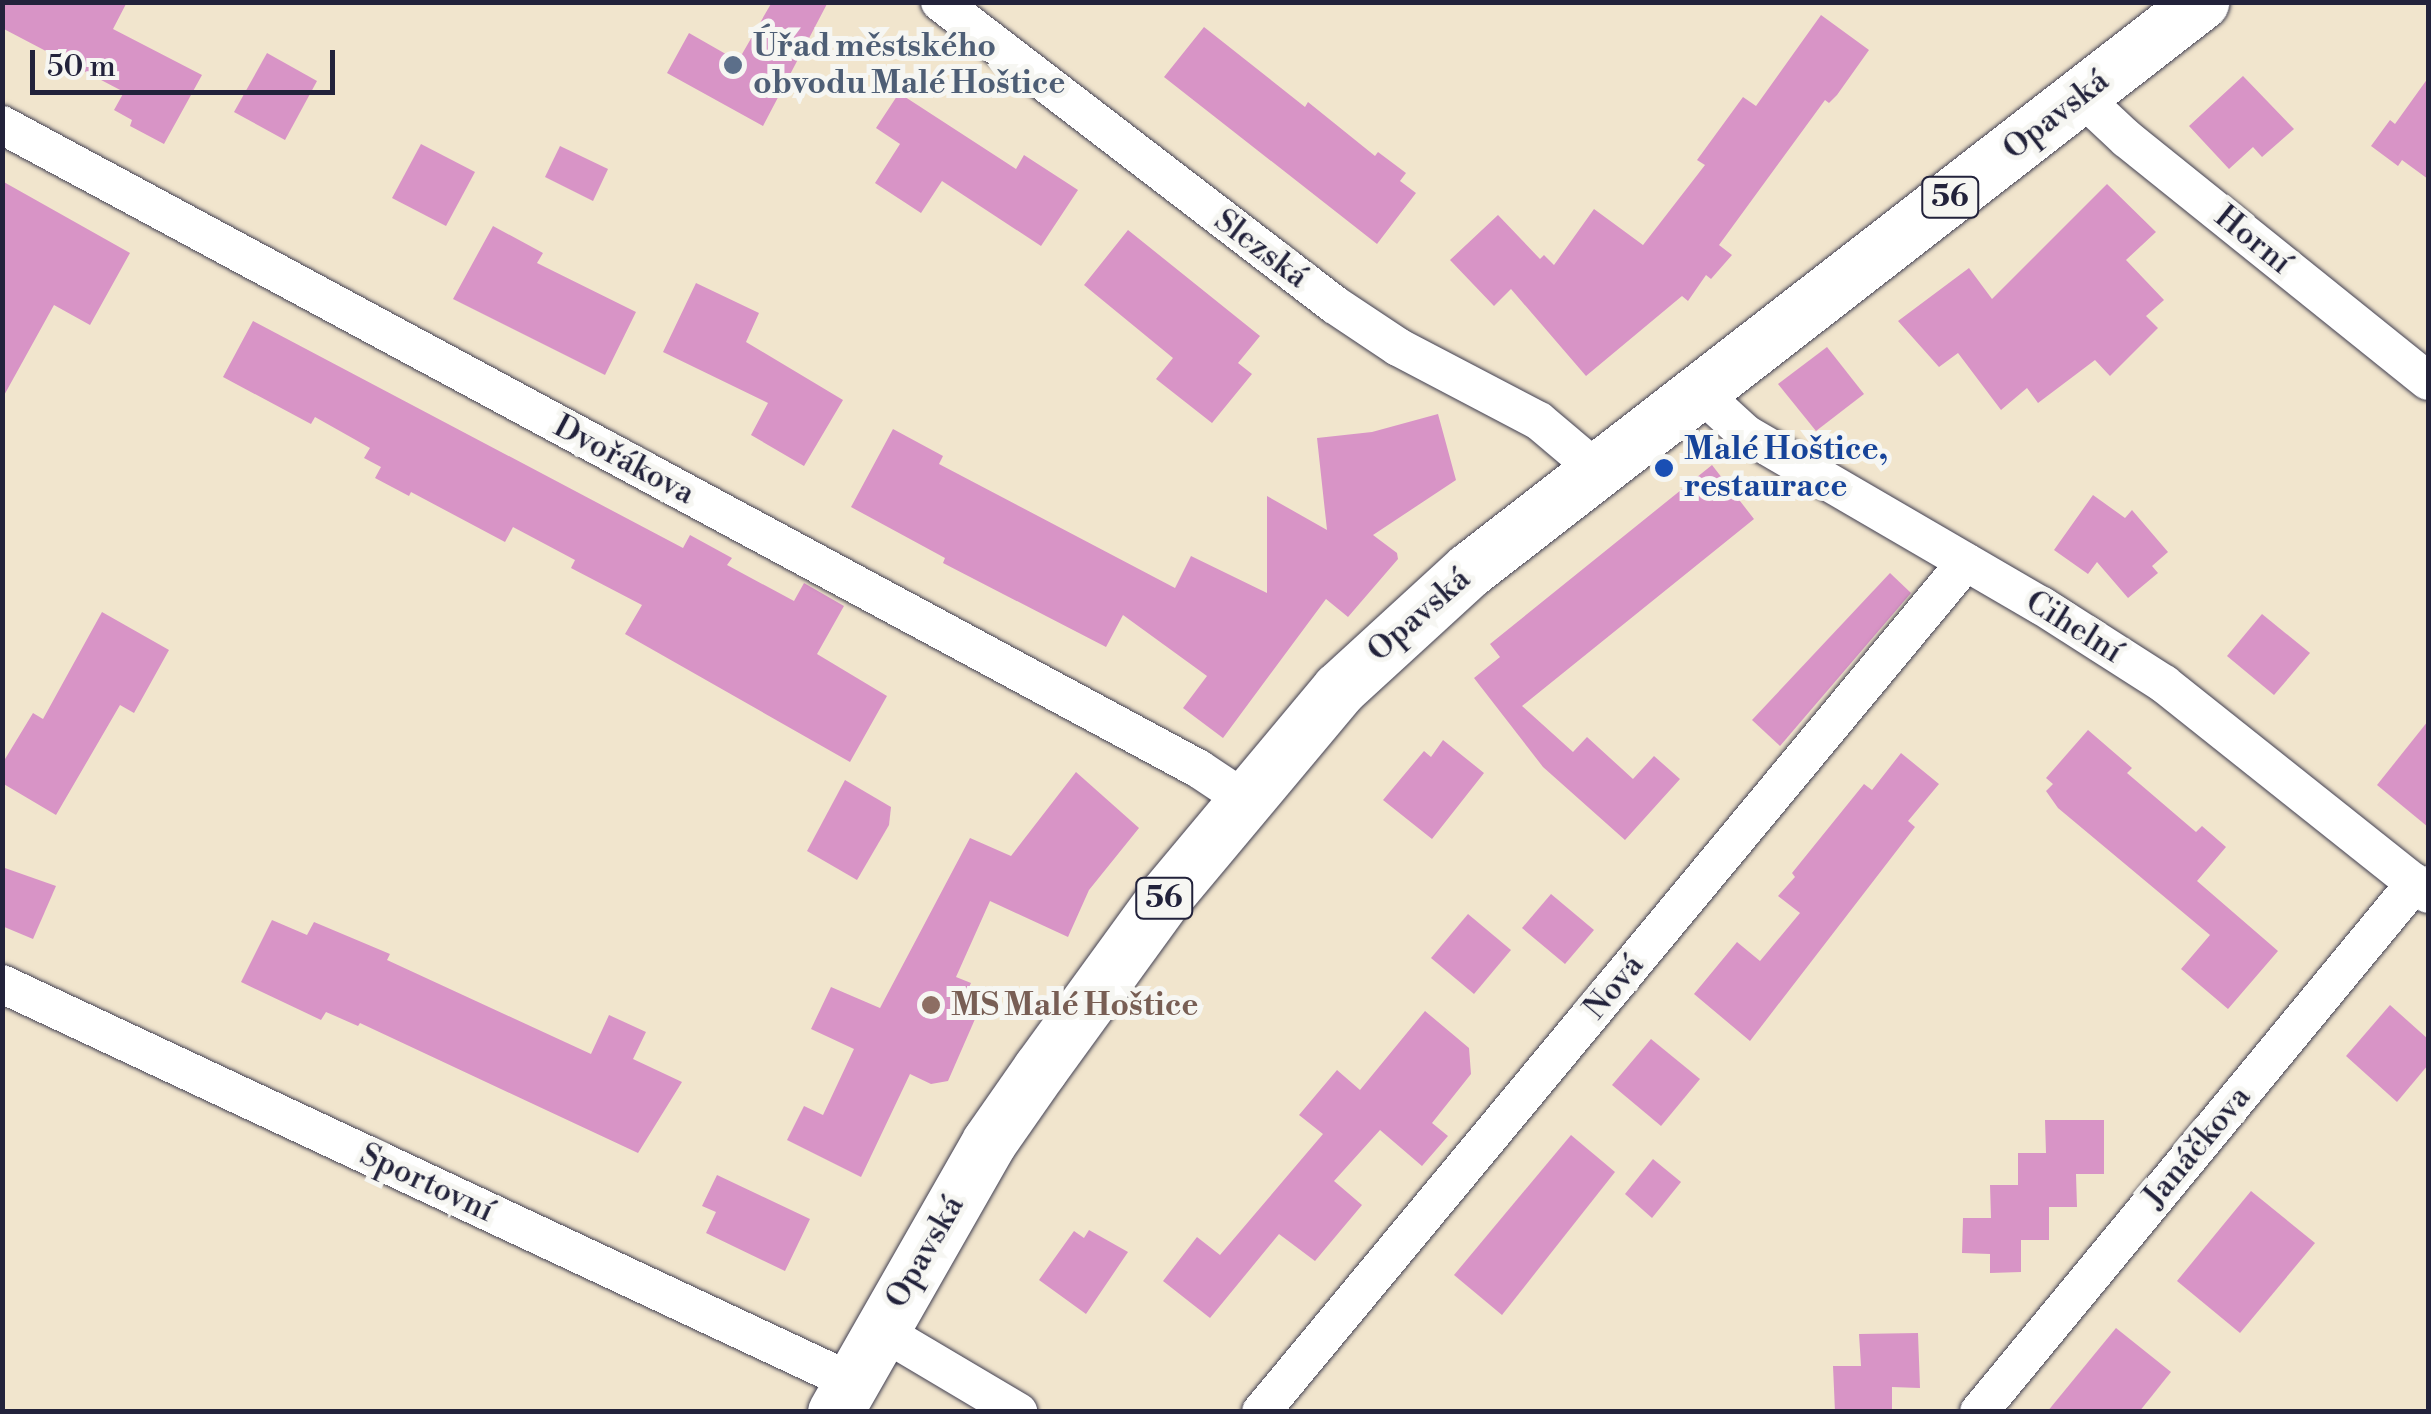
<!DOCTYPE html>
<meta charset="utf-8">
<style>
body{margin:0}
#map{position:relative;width:2431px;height:1414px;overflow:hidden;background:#f1e5cd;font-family:"Libre Bodoni",serif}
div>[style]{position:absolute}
.building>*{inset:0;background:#d894c6}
.roads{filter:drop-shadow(0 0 2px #413f51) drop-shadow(0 0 2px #413f51)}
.minor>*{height:38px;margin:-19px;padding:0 19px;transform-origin:19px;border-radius:19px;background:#fff}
.primary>*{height:55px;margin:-27.5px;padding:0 27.5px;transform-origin:27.5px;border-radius:27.5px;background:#fff}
.dots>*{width:28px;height:28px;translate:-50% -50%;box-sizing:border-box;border:5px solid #f6f6f2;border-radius:50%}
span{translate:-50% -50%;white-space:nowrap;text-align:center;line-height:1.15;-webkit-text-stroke:10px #f6f6f2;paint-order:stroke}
.shield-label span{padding:2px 8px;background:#f6f6f2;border:2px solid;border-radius:8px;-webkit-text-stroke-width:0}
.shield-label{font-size:30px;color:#22223b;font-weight:700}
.service-label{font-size:32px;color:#4e5e75;font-weight:700}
.left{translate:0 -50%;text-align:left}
.street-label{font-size:32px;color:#22223b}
.transit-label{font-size:32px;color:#164399;font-weight:700}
.education-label{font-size:32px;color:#785e54;font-weight:700}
.frame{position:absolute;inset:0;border:5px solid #22223b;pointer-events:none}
.scale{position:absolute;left:30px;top:50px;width:305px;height:45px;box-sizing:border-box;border:5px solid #22223b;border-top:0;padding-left:12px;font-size:30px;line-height:35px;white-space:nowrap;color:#22223b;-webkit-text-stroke:8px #f6f6f2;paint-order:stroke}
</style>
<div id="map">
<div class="building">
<i style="clip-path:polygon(2px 2px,127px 2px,113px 29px,202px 75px,164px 144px,130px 126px,132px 120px,114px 110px,124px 92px,2px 28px)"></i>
<i style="clip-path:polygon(772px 2px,828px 2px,763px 126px,667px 73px,689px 33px,738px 61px)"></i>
<i style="clip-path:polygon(1821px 15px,1869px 50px,1837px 95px,1829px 103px,1825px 100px,1719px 245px,1732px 255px,1711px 279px,1706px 275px,1688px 301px,1682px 296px,1586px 376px,1511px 289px,1494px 306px,1450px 260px,1498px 215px,1540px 259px,1544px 255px,1554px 265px,1594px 209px,1643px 245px,1705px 165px,1697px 160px,1743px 97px,1756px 106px)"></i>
<i style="clip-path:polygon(1204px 27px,1305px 107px,1308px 102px,1375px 156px,1378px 152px,1406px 173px,1400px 181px,1416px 193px,1377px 244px,1164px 77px)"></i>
<i style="clip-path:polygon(267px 53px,317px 81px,285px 140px,234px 112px)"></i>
<i style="clip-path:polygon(2243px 76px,2294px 129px,2262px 157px,2253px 147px,2229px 169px,2189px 126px)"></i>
<i style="clip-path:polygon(2428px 78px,2428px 179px,2402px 160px,2398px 166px,2371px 146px,2390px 120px,2395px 124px)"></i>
<i style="clip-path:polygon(899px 93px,1016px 169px,1024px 155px,1078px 190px,1041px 246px,942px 181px,921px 213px,875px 183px,900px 144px,876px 128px)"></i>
<i style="clip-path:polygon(421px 144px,475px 172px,446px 226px,392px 198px)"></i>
<i style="clip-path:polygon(560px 146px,608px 169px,593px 201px,545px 177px)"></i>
<i style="clip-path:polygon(2px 181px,130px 253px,90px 325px,54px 305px,2px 399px)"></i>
<i style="clip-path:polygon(2107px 184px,2156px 232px,2126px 260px,2164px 300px,2146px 316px,2158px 328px,2110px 376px,2095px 360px,2038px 403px,2027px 388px,2001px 410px,1958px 353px,1939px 367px,1898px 321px,1969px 268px,1992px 299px)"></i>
<i style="clip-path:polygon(493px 226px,543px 253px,537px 263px,636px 312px,605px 375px,453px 299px)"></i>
<i style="clip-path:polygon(1128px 230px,1260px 336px,1238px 363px,1252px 374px,1212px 423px,1156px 379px,1173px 358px,1084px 285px)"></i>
<i style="clip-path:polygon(696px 283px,759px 313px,746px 342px,843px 400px,804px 466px,751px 435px,768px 403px,663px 352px)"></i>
<i style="clip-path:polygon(253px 321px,683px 548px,690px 535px,732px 558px,727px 565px,794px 601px,804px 583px,844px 606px,817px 654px,887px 696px,850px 762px,625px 634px,642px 605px,571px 568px,575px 560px,513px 527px,505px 542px,411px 492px,409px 496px,375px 478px,381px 467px,364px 458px,370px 448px,315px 417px,311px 424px,223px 377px)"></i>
<i style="clip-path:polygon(1827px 347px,1864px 394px,1816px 431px,1778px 384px)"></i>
<i style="clip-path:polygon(1438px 414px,1456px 480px,1373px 535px,1397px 553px,1398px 559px,1348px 617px,1326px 599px,1223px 738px,1183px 708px,1207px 676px,1123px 615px,1106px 647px,943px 563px,945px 558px,851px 507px,893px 429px,943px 456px,939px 464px,1175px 588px,1191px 556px,1267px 593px,1267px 496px,1327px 530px,1317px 438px,1372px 432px)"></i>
<i style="clip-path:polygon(1712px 465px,1754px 519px,1522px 706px,1573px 752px,1587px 737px,1633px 779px,1654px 756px,1680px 779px,1625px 840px,1543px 767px,1474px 678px,1500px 657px,1490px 644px)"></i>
<i style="clip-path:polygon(2093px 495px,2125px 518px,2132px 510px,2168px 552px,2152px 566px,2158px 573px,2128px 598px,2097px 562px,2088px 574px,2054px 550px)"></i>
<i style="clip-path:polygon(1890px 573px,1911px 593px,1780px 746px,1752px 720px)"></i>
<i style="clip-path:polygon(102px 612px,169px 650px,134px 713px,120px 705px,56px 815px,2px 783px,2px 764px,33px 713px,43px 719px)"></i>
<i style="clip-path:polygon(2262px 614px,2310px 653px,2274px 695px,2227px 656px)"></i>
<i style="clip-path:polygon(2428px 721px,2428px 827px,2377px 785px)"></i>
<i style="clip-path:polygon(2088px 730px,2132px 768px,2127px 773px,2196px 832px,2202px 826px,2226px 847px,2197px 881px,2278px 951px,2228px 1009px,2181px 969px,2210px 935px,2058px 808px,2046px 791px,2053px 784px,2046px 778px)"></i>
<i style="clip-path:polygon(1443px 740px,1484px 773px,1432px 839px,1383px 800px,1424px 751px,1431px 757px)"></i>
<i style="clip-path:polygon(1901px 753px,1939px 784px,1908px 821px,1915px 827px,1750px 1041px,1694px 994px,1737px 942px,1760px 961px,1800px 913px,1778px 896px,1795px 877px,1792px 873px,1864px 784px,1872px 790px)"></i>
<i style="clip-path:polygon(1076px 772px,1139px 828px,1089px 890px,1068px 937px,990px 901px,956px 977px,971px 983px,965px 996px,982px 1003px,948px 1081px,931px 1084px,910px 1074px,861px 1177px,787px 1140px,804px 1106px,823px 1115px,854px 1049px,811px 1029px,831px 987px,880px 1008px,970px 838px,1011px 856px)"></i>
<i style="clip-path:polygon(845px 780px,891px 807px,889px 825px,857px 880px,807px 851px)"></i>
<i style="clip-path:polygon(2px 867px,56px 886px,33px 939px,2px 926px)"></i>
<i style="clip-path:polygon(1551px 894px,1594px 930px,1565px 964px,1522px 928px)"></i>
<i style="clip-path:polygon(1468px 914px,1511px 950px,1474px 994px,1431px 958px)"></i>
<i style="clip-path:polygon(272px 920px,307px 935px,314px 922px,390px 954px,387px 960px,591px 1054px,609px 1015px,646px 1032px,633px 1059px,682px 1082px,638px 1153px,360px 1023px,358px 1026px,326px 1012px,321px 1020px,241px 982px)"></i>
<i style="clip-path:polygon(2390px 1005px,2428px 1039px,2428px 1065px,2397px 1102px,2346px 1056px)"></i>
<i style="clip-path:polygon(1425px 1011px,1469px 1048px,1471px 1074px,1432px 1123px,1448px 1136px,1422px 1166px,1380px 1130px,1334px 1181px,1362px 1205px,1315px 1261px,1279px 1234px,1210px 1318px,1163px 1281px,1197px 1237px,1220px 1255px,1323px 1134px,1299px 1115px,1337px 1070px,1360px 1090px)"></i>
<i style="clip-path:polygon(1651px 1039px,1700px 1079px,1661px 1126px,1612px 1085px)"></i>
<i style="clip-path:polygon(2045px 1120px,2104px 1120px,2104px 1174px,2076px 1174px,2077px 1207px,2049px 1207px,2049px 1240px,2021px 1240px,2021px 1272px,1990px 1273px,1990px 1254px,1962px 1253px,1963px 1218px,1991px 1218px,1990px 1185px,2018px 1185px,2018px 1153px,2046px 1153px)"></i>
<i style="clip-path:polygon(1571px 1135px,1615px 1172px,1502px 1315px,1454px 1275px)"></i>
<i style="clip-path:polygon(1653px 1159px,1681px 1182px,1652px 1218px,1625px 1194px)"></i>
<i style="clip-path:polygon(717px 1175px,810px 1219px,785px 1271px,706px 1233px,716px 1212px,702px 1206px)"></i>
<i style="clip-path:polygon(2251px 1191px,2315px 1243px,2240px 1333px,2177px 1281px)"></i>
<i style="clip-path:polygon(1089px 1230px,1128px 1252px,1086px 1314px,1039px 1280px,1074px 1231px,1084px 1238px)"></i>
<i style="clip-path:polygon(2116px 1328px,2171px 1372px,2139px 1412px,2047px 1412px)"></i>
<i style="clip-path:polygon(1918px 1333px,1920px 1388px,1892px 1387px,1892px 1412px,1835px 1412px,1833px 1366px,1861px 1366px,1859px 1334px)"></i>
</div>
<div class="roads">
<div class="minor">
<i style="left:940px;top:2px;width:498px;rotate:37.5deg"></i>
<i style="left:1335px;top:305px;width:76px;rotate:33.7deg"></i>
<i style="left:1398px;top:347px;width:159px;rotate:27.7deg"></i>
<i style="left:1539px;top:421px;width:76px;rotate:40.2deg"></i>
<i style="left:2081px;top:96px;width:63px;rotate:43.1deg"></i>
<i style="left:2127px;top:139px;width:386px;rotate:38.8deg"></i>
<i style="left:2px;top:125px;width:1359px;rotate:28.28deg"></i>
<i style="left:1199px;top:769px;width:54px;rotate:33.7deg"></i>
<i style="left:1699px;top:391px;width:64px;rotate:42.5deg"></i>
<i style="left:1746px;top:434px;width:342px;rotate:30.2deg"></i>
<i style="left:2042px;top:606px;width:145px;rotate:32.6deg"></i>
<i style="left:2164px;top:684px;width:337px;rotate:38.5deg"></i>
<i style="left:2px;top:984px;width:939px;rotate:25.09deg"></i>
<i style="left:880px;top:1330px;width:161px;rotate:30.7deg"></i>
<i style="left:1261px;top:1412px;width:1104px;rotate:-50.33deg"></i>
<i style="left:1979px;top:1412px;width:686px;rotate:-50.5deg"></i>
</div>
<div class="primary">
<i style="left:835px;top:1412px;width:311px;rotate:-60.3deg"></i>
<i style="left:989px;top:1142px;width:89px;rotate:-55.1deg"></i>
<i style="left:1040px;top:1069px;width:213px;rotate:-54deg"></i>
<i style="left:1165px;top:897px;width:271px;rotate:-50.1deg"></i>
<i style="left:1339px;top:689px;width:176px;rotate:-42.5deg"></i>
<i style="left:1469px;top:570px;width:927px;rotate:-37.81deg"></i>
</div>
</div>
<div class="dots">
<i style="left:733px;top:65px;background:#5c6f8a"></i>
<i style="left:1664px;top:468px;background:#1a4fb4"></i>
<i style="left:931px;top:1005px;background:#8d6e63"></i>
</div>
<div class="shield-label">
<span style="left:1950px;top:197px">56</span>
<span style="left:1164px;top:898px">56</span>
</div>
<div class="service-label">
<span class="left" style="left:753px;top:65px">Úřad městského<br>obvodu Malé Hoštice</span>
</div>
<div class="street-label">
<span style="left:2056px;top:115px;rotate:-38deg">Opavská</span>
<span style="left:2253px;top:240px;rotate:39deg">Horní</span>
<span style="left:1261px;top:249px;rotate:37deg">Slezská</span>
<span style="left:624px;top:460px;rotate:28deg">Dvořákova</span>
<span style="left:1419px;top:615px;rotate:-41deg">Opavská</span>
<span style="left:2074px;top:627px;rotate:32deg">Cihelní</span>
<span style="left:1614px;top:987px;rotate:-50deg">Nová</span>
<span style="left:2197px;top:1147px;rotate:-50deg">Janáčkova</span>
<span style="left:427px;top:1183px;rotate:25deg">Sportovní</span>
<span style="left:925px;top:1252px;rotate:-60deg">Opavská</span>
</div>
<div class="transit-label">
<span class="left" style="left:1684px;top:468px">Malé Hoštice,<br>restaurace</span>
</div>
<div class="education-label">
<span class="left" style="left:951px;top:1005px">MS Malé Hoštice</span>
</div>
<div class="frame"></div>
<div class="scale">50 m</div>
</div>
